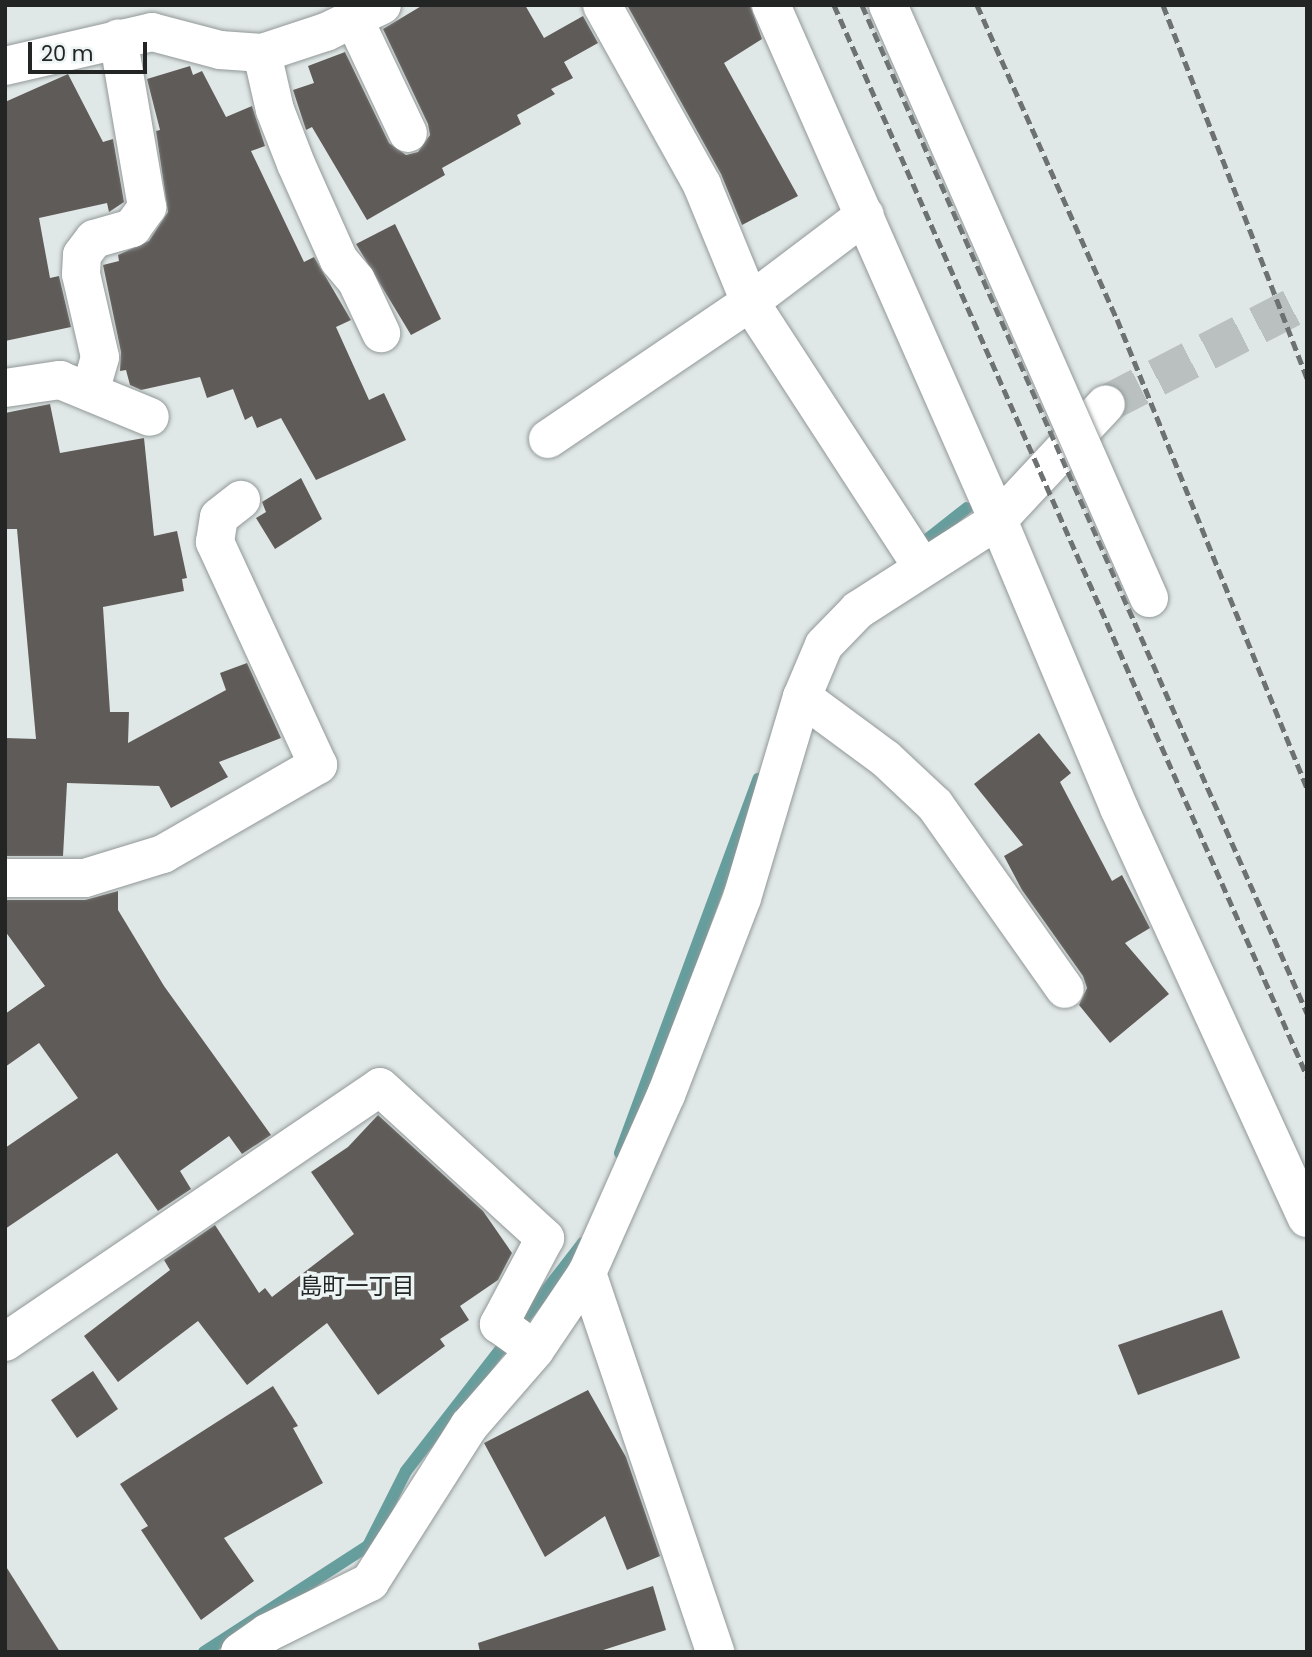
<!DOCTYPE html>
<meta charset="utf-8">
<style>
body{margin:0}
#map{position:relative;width:1312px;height:1657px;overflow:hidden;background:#e0e7e7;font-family:Poppins,"Noto Sans JP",sans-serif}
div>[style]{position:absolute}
.stream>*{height:12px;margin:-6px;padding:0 6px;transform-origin:6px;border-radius:6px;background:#659e9d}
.building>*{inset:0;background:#5f5b58}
.minor-tunnel>*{height:38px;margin-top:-19px;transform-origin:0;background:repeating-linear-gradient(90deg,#bac0c0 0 38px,transparent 0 57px)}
.roads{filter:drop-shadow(0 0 2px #929898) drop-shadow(0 0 2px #929898)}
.minor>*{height:38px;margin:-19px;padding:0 19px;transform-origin:19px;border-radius:19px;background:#fff}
.rail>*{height:5px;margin-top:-2.5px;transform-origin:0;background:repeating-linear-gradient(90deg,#6d7171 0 10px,transparent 0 15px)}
.bridges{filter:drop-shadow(0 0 2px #929898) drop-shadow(0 0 2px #929898)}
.minor-bridge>*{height:38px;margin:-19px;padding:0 19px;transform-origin:19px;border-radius:19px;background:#fff}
span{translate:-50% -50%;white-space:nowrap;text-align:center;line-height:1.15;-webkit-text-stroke:7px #edf4f4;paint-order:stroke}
.neighbourhood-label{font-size:23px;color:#232525}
.frame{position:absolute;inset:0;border:7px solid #232525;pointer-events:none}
.scale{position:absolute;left:28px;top:42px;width:119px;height:32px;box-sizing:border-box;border:4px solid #232525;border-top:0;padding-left:9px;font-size:21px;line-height:24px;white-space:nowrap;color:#232525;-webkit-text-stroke:5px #edf4f4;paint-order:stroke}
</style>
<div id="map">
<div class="stream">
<i style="left:915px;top:549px;width:66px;rotate:-38.3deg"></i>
<i style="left:620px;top:1153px;width:399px;rotate:-69.7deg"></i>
<i style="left:204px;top:1652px;width:195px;rotate:-32.9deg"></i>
<i style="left:368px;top:1546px;width:84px;rotate:-63.1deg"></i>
<i style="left:406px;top:1471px;width:289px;rotate:-52.2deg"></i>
</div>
<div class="building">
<i style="clip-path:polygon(423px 5px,525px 5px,544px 38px,583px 16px,598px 43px,564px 62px,573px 78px,551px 89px,555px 94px,517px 115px,521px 124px,442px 168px,445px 175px,367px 220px,312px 127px,306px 130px,293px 90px,314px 83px,308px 66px,345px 52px,389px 143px,406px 155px,418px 152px,430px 135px,428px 124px,383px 29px)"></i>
<i style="clip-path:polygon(627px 5px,750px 5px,762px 39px,724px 63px,798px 196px,742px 225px,721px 174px)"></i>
<i style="clip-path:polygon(190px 66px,193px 75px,202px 71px,226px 117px,252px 106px,265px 146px,251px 151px,304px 262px,314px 257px,351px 320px,336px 327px,369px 400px,384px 393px,406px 440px,316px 480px,281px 418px,257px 428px,252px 416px,245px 420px,233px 389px,207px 398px,200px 377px,141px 390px,130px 385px,126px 370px,120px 371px,121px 352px,103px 265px,119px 261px,118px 255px,149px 241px,168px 212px,156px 131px,160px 130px,147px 79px)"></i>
<i style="clip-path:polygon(68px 74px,103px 142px,113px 139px,124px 202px,109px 212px,107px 203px,39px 218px,50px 278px,59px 276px,71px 327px,5px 341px,5px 102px)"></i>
<i style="clip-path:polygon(395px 224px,441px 319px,411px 335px,356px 244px)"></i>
<i style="clip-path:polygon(50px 404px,60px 453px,144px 438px,154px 536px,177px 531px,187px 578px,182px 579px,184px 591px,103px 607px,110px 712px,129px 712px,128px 743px,226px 690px,220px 673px,247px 663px,281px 738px,219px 762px,228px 777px,171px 808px,159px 786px,67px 783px,63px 856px,5px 856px,5px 738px,36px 739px,17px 529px,5px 529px,5px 413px)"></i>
<i style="clip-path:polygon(301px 478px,322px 519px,275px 549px,256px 518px,266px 512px,262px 502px)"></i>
<i style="clip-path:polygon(1039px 733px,1071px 773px,1060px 782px,1112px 881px,1122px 875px,1150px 928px,1125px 943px,1169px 994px,1110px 1043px,1079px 1005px,1087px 988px,1083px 976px,1022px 890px,1004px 856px,1023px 845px,974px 784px)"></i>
<i style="clip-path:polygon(118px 891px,118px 910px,164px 986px,271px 1135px,242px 1154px,229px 1136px,180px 1171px,191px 1189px,158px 1211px,117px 1153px,5px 1229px,5px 1148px,78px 1098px,39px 1043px,5px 1067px,5px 1014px,45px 986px,5px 931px,5px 900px,85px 900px)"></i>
<i style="clip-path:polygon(378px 1115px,483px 1211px,512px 1253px,498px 1280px,460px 1306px,469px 1320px,440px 1339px,445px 1346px,378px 1395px,327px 1323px,247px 1385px,198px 1321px,118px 1382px,84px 1336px,170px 1270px,164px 1260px,215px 1225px,259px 1293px,265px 1288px,272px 1297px,354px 1234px,311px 1172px,348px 1147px)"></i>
<i style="clip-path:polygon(1222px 1310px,1240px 1358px,1138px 1395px,1118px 1345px)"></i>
<i style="clip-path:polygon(93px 1371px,118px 1409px,77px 1438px,51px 1400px)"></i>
<i style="clip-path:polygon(273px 1386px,298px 1426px,293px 1428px,323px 1483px,224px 1538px,254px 1581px,201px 1620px,141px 1530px,148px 1526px,120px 1484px)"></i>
<i style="clip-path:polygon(588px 1390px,626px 1457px,660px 1556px,627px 1570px,605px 1516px,545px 1557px,484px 1443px)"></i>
<i style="clip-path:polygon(5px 1565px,60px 1652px,5px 1652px)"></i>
<i style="clip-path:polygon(653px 1586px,666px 1630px,597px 1652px,480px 1652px,478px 1643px)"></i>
</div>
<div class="minor-tunnel">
<i style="left:1106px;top:404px;width:226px;rotate:-27.4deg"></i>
</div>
<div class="roads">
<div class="minor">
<i style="left:602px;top:5px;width:206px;rotate:60.9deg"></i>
<i style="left:702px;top:185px;width:126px;rotate:67.7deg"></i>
<i style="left:750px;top:302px;width:316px;rotate:57deg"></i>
<i style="left:771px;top:5px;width:563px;rotate:66.21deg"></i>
<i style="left:998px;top:520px;width:312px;rotate:67.2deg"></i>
<i style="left:1119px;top:808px;width:451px;rotate:65.4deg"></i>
<i style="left:354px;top:19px;width:126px;rotate:64.7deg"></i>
<i style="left:262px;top:53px;width:58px;rotate:77.2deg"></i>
<i style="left:275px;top:110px;width:58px;rotate:68.7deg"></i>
<i style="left:296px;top:164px;width:105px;rotate:65.9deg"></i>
<i style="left:339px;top:260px;width:26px;rotate:50deg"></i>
<i style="left:356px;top:280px;width:59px;rotate:64.7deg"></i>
<i style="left:5px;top:66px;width:151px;rotate:-13deg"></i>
<i style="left:152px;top:32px;width:70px;rotate:14.8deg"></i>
<i style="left:220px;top:50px;width:42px;rotate:4.1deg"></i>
<i style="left:262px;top:53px;width:67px;rotate:-18.2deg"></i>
<i style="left:326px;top:32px;width:62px;rotate:-25.7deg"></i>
<i style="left:5px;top:388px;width:56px;rotate:-8.3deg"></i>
<i style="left:60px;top:380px;width:97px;rotate:22.3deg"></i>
<i style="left:90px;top:392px;width:36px;rotate:-74deg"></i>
<i style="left:100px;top:357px;width:85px;rotate:-102.9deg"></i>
<i style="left:81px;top:274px;width:19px;rotate:-87deg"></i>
<i style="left:82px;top:255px;width:20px;rotate:-53deg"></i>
<i style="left:94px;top:239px;width:40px;rotate:-16deg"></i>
<i style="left:132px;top:228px;width:26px;rotate:-54deg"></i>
<i style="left:147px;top:207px;width:171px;rotate:-99.7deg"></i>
<i style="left:548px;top:439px;width:244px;rotate:-34.1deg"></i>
<i style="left:750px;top:302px;width:144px;rotate:-37.1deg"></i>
<i style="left:802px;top:697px;width:104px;rotate:36.4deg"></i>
<i style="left:886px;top:759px;width:67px;rotate:43.2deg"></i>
<i style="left:935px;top:805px;width:225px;rotate:54.8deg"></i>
<i style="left:5px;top:878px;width:80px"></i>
<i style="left:85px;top:878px;width:82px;rotate:-17.1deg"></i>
<i style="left:163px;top:854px;width:179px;rotate:-29.9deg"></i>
<i style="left:318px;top:765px;width:246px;rotate:-114.8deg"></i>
<i style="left:215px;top:542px;width:25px;rotate:-81deg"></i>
<i style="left:219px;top:517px;width:28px;rotate:-38deg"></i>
<i style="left:587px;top:1273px;width:195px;rotate:-66.1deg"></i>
<i style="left:666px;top:1095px;width:211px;rotate:-68.9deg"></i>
<i style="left:742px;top:898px;width:210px;rotate:-73.4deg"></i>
<i style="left:802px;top:697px;width:56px;rotate:-67.1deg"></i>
<i style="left:824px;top:645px;width:49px;rotate:-45.8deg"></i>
<i style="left:858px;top:610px;width:166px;rotate:-32.7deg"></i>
<i style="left:998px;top:520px;width:158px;rotate:-47deg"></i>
<i style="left:5px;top:1342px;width:453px;rotate:-34.2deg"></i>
<i style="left:380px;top:1087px;width:224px;rotate:42.5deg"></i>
<i style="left:545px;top:1238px;width:98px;rotate:118.1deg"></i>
<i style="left:499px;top:1324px;width:44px;rotate:35.8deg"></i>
<i style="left:240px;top:1652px;width:33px;rotate:-35deg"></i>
<i style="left:267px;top:1633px;width:115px;rotate:-26.3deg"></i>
<i style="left:370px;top:1582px;width:185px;rotate:-57.6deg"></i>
<i style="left:469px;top:1426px;width:101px;rotate:-49deg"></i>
<i style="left:535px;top:1350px;width:93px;rotate:-56deg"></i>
<i style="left:587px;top:1273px;width:400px;rotate:71.3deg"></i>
</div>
</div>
<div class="rail">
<i style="left:834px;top:5px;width:1171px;rotate:66.17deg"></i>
<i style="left:862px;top:5px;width:1102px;rotate:66.18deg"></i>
<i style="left:977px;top:5px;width:344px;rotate:66deg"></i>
<i style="left:1117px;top:319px;width:506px;rotate:67.95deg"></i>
<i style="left:1163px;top:5px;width:400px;rotate:68.9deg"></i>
</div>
<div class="bridges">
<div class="minor-bridge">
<i style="left:888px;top:5px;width:648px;rotate:66.24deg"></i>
</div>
</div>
<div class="neighbourhood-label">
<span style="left:357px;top:1286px">島町一丁目</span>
</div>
<div class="frame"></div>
<div class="scale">20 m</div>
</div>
